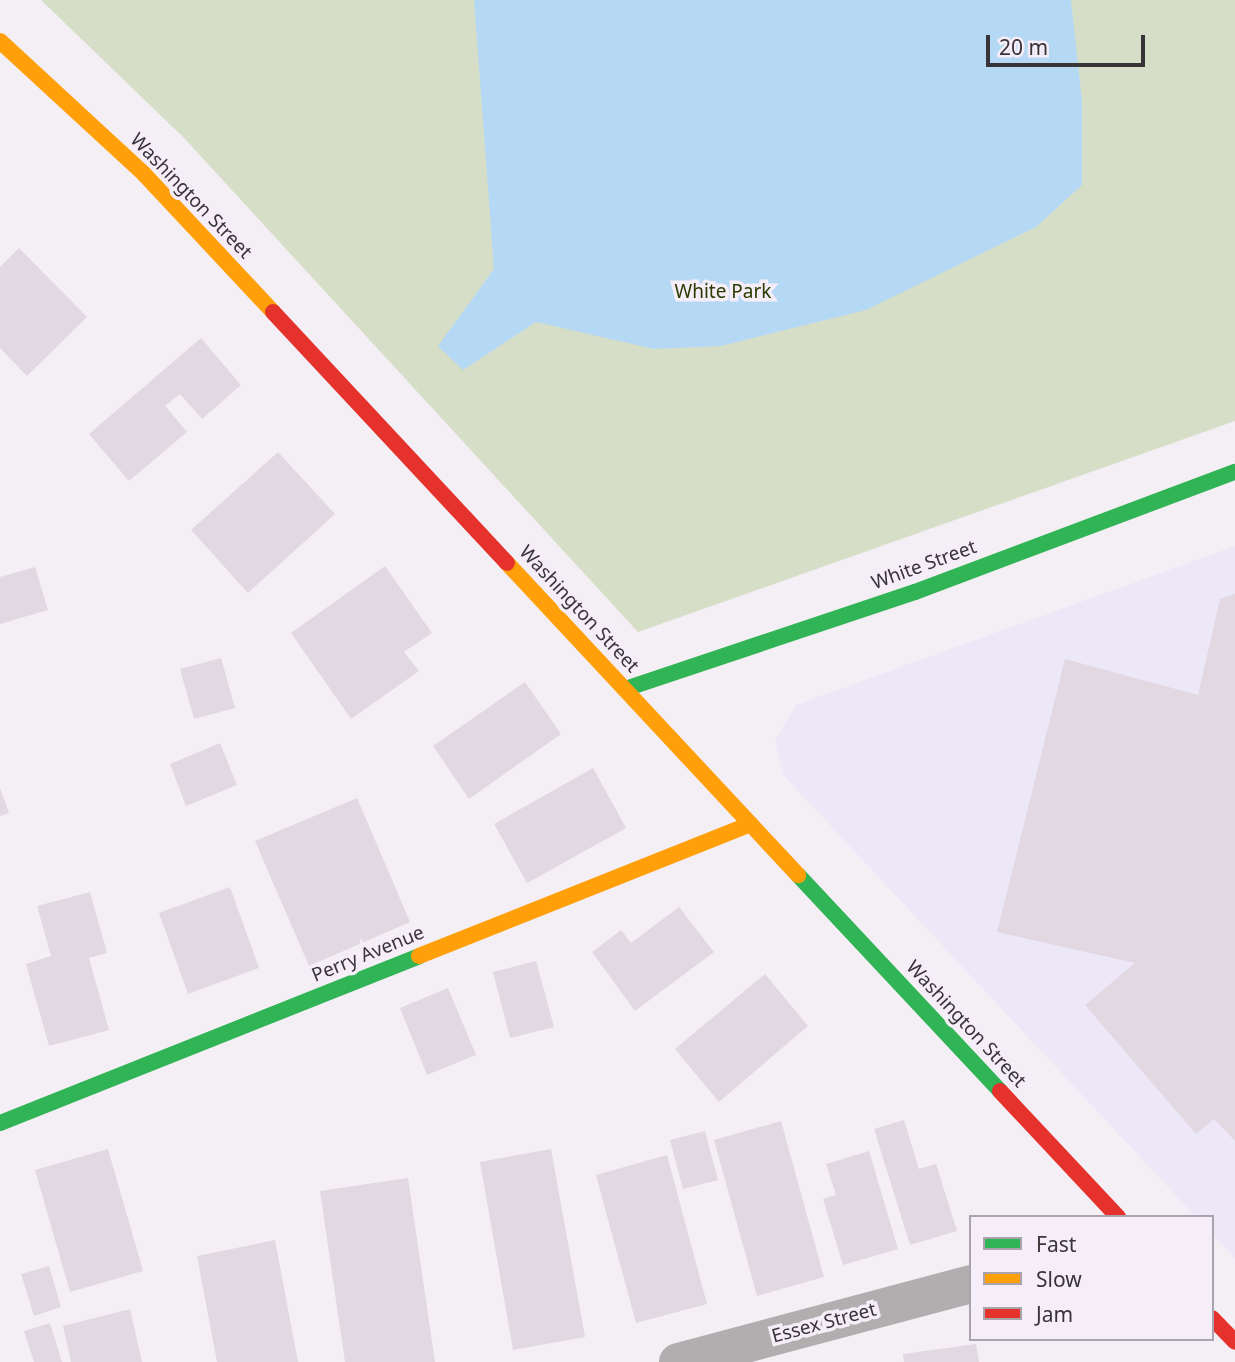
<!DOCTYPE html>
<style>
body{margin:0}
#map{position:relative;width:1235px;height:1362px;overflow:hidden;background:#f4eff5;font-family:"Noto Sans",sans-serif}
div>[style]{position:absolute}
.education>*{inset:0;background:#ede8f7}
.green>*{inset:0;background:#d6dec8}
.water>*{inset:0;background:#b5d9f4}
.building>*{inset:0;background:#e1d8e2}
.street>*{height:38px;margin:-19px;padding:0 19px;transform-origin:19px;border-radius:19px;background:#b0aeae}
.fast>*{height:16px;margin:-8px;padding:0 8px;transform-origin:8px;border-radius:8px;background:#30b455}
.slow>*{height:16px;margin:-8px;padding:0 8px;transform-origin:8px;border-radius:8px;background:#ff9f0a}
.jam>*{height:16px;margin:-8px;padding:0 8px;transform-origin:8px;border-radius:8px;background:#e5322d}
span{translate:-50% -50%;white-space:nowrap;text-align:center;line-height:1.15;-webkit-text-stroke:7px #f5edf7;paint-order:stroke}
.street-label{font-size:19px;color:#383438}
.park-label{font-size:19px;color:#2a3c00}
.legend{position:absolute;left:969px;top:1215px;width:245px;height:126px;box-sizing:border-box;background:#f5edf7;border:2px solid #a9a3ab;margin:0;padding:9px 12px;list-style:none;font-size:21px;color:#383438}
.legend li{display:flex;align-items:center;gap:14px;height:35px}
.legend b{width:35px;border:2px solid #a9a3ab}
.scale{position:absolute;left:986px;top:35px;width:159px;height:32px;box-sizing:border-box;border:4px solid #383438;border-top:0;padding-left:9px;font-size:21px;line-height:24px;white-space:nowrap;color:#383438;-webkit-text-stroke:5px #f5edf7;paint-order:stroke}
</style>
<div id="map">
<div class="education">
<i style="clip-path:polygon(1235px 546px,1235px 1258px,1212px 1234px,1212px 1217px,1196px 1217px,783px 775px,775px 741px,796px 705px)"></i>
</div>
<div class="green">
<i style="clip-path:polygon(41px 0,1235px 0,1235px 421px,638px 632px,184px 138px)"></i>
</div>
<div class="water">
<i style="clip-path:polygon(474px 0,1071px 0,1082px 101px,1082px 185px,1036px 227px,866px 310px,721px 346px,654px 349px,536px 322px,463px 370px,438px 346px,494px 269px)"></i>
</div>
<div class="building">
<i style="clip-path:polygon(19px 248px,87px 317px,27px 376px,0 348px,0 267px)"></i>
<i style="clip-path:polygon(201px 338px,241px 385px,202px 419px,180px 394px,165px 406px,187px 432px,129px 481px,89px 434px)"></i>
<i style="clip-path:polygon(278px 452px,335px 514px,248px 593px,191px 530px)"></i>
<i style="clip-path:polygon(385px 566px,432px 633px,404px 652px,419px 671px,351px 719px,291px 633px)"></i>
<i style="clip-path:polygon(35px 567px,48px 610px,0 624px,0 577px)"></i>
<i style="clip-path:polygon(1235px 594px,1235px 1141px,1214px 1119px,1196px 1134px,1085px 1005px,1135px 963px,997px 932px,1065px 659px,1198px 695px,1220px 599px)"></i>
<i style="clip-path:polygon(221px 658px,235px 708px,194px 719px,180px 669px)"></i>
<i style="clip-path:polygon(525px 682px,561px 734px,469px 799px,433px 746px)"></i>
<i style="clip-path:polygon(220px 743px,237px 785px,186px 806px,170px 764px)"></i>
<i style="clip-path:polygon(593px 768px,626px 828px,527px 883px,494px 824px)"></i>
<i style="clip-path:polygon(0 788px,9px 813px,0 816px)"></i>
<i style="clip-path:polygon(357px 798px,410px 922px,309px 966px,255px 841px)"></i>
<i style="clip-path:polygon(230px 887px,259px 968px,188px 994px,159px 913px)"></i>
<i style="clip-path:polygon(90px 892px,107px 953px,89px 958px,109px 1030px,49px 1046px,26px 964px,51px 956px,37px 906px)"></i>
<i style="clip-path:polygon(679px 907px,714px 952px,635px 1011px,592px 952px,621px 930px,631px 943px)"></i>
<i style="clip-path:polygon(536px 961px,554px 1027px,510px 1038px,493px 972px)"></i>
<i style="clip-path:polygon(765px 974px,808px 1026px,719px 1102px,675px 1049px)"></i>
<i style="clip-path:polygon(448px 988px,476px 1055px,427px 1075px,400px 1008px)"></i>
<i style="clip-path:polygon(904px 1120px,919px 1169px,936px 1164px,957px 1231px,910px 1245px,874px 1129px)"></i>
<i style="clip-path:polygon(781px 1121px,824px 1277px,757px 1296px,714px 1140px)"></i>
<i style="clip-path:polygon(705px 1131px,718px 1180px,683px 1189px,670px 1140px)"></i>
<i style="clip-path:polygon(108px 1149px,143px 1271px,70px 1292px,35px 1170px)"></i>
<i style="clip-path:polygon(551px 1149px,585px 1337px,513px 1350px,480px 1162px)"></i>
<i style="clip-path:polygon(869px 1151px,898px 1249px,843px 1265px,823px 1199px,836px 1195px,826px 1164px)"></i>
<i style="clip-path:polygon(667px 1155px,707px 1304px,636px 1323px,596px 1175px)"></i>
<i style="clip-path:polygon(408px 1178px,435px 1362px,345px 1362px,320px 1191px)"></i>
<i style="clip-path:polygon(275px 1240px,298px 1362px,217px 1362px,197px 1256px)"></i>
<i style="clip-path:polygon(49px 1266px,61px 1307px,34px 1316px,21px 1274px)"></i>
<i style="clip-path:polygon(130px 1309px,142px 1362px,71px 1362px,63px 1326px)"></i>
<i style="clip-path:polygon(50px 1323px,62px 1362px,34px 1362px,24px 1331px)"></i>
<i style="clip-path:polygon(976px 1344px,979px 1362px,904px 1362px,903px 1354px)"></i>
</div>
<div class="street">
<i style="left:678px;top:1362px;width:303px;rotate:-14.9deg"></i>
</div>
<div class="fast">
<i style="left:625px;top:689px;width:306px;rotate:-18.5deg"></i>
<i style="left:915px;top:592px;width:342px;rotate:-20.6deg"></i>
<i style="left:798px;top:875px;width:296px;rotate:46.9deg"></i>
<i style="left:0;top:1123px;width:451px;rotate:-21.7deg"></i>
</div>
<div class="slow">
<i style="left:0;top:41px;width:196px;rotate:42.7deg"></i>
<i style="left:144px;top:174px;width:189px;rotate:46.9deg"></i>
<i style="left:507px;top:563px;width:427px;rotate:47deg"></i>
<i style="left:419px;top:956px;width:357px;rotate:-21.7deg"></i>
</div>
<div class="jam">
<i style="left:273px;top:312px;width:343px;rotate:47deg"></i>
<i style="left:1000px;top:1091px;width:173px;rotate:46.9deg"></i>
<i style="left:1212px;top:1318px;width:33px;rotate:46deg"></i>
</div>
<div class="street-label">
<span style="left:191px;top:196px;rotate:46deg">Washington Street</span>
<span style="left:924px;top:565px;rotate:-20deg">White Street</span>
<span style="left:579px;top:609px;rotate:47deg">Washington Street</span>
<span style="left:368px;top:954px;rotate:-22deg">Perry Avenue</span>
<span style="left:966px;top:1024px;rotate:47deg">Washington Street</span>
<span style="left:824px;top:1323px;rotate:-15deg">Essex Street</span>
</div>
<div class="park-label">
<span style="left:723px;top:292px">White Park</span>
</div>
<ul class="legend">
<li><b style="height:9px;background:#30b455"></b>Fast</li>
<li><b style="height:9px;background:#ff9f0a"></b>Slow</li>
<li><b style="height:9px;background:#e5322d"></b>Jam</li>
</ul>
<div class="scale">20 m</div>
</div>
